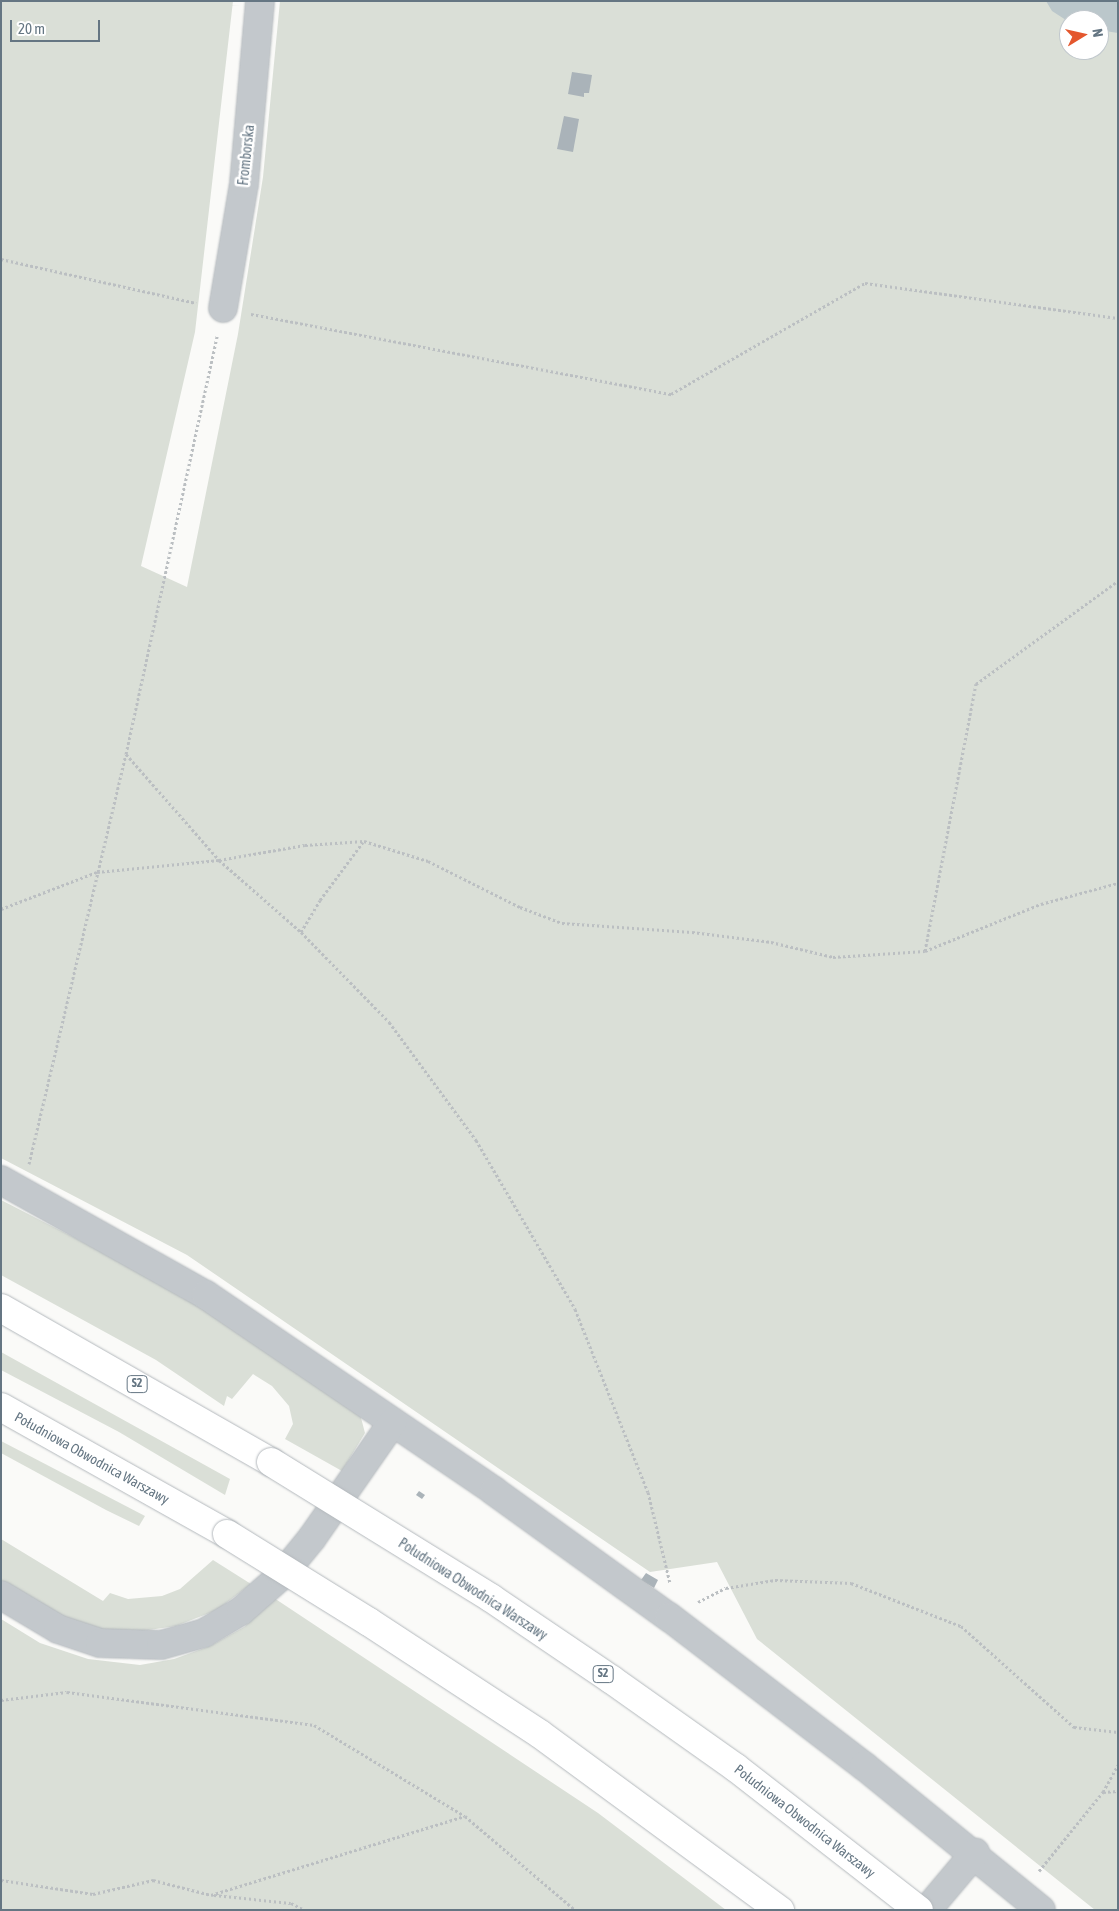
<!DOCTYPE html>
<meta charset="utf-8">
<style>
body{margin:0}
#map{position:relative;width:1119px;height:1911px;overflow:hidden;background:#fafaf8;font-family:"Asap Condensed",sans-serif}
div>[style]{position:absolute}
.green>*{inset:0;background:#dadfd7}
.water>*{inset:0;background:#bbc7cb}
.building>*{inset:0;background:#aab3b9}
.path>*{height:3px;margin-top:-1.5px;transform-origin:0;background:repeating-linear-gradient(90deg,#bbbfc2 0 2.5px,transparent 0 5px)}
.roads{filter:drop-shadow(0 0 1px #b4b9bd) drop-shadow(0 0 1px #b4b9bd)}
.minor>*{height:28px;margin:-14px;padding:0 14px;transform-origin:14px;border-radius:14px;background:#c3c8cc}
.highway>*{height:28px;margin:-14px;padding:0 14px;transform-origin:14px;border-radius:14px;background:#fff}
.bridges{filter:drop-shadow(0 0 1px #b4b9bd) drop-shadow(0 0 1px #b4b9bd)}
.highway-bridge>*{height:28px;margin:-14px;padding:0 14px;transform-origin:14px;border-radius:14px;background:#fff}
span{translate:-50% -50%;white-space:nowrap;text-align:center;line-height:1.15;-webkit-text-stroke:5px #fff;paint-order:stroke}
.shield-label span{padding:1px 4px;background:#fff;border:1px solid;border-radius:4px;-webkit-text-stroke-width:0}
.shield-label{font-size:12px;color:#657683;font-weight:700}
.street-label{font-size:14px;color:#657683}
.frame{position:absolute;inset:0;border:2px solid #657683;pointer-events:none}
.north{position:absolute;left:1059px;top:10px;width:50px;height:50px;box-sizing:border-box;background:#fff;border:1px solid #c1c8cd;border-radius:50%;rotate:81deg;font-size:14px;font-weight:700;line-height:20px;text-align:center;color:#657683}
.north::after{content:'';display:block;margin:auto;width:18px;height:22px;background:#e4572e;clip-path:polygon(50% 0,100% 100%,50% 72%,0 100%)}
.scale{position:absolute;left:10px;top:20px;width:90px;height:22px;box-sizing:border-box;border:2px solid #657683;border-top:0;padding-left:6px;font-size:15px;line-height:18px;white-space:nowrap;color:#657683;-webkit-text-stroke:4px #fff;paint-order:stroke}
</style>
<div id="map">
<div class="green">
<i style="clip-path:polygon(evenodd,1px 1px,233px 1px,195px 332px,141px 566px,187px 587px,238px 334px,263px 177px,280px 1px,1118px 1px,1118px 1910px,1095px 1910px,757px 1639px,717px 1562px,650px 1572px,187px 1255px,1px 1158px,1px 1px,1069px 20px,1099px 20px,1099px 50px,1069px 50px,1069px 20px)"></i>
<i style="clip-path:polygon(1px 1200px,151px 1277px,259px 1344px,360px 1414px,365px 1433px,342px 1471px,285px 1439px,293px 1424px,289px 1406px,272px 1386px,253px 1374px,232px 1399px,227px 1396px,224px 1406px,156px 1360px,1px 1275px)"></i>
<i style="clip-path:polygon(1px 1352px,230px 1479px,225px 1495px,119px 1432px,1px 1370px)"></i>
<i style="clip-path:polygon(1px 1441px,145px 1516px,139px 1526px,106px 1510px,1px 1453px)"></i>
<i style="clip-path:polygon(1px 1539px,103px 1601px,110px 1593px,128px 1599px,162px 1596px,180px 1589px,213px 1560px,251px 1584px,217px 1610px,176px 1626px,135px 1632px,100px 1629px,62px 1616px,1px 1582px)"></i>
<i style="clip-path:polygon(274px 1598px,598px 1813px,726px 1910px,1px 1910px,1px 1619px,40px 1643px,88px 1659px,140px 1665px,174px 1659px,210px 1646px,244px 1627px)"></i>
</div>
<div class="water">
<i style="clip-path:polygon(1046px 1px,1118px 1px,1118px 33px,1099px 30px,1099px 20px,1069px 22px,1052px 11px)"></i>
</div>
<div class="building">
<i style="clip-path:polygon(572px 72px,592px 75px,589px 93px,584px 93px,584px 97px,568px 94px)"></i>
<i style="clip-path:polygon(564px 116px,579px 119px,573px 152px,557px 149px)"></i>
<i style="clip-path:polygon(419px 1491px,425px 1495px,422px 1499px,416px 1495px)"></i>
<i style="clip-path:polygon(646px 1573px,658px 1580px,654px 1588px,641px 1580px)"></i>
</div>
<div class="path">
<i style="left:1px;top:259px;width:200px;rotate:12.7deg"></i>
<i style="left:251px;top:314px;width:428px;rotate:10.8deg"></i>
<i style="left:671px;top:394px;width:224px;rotate:-29.8deg"></i>
<i style="left:865px;top:283px;width:255px;rotate:7.9deg"></i>
<i style="left:126px;top:754px;width:141px;rotate:48.7deg"></i>
<i style="left:219px;top:860px;width:109px;rotate:41.3deg"></i>
<i style="left:301px;top:932px;width:126px;rotate:45.6deg"></i>
<i style="left:389px;top:1022px;width:147px;rotate:53.6deg"></i>
<i style="left:476px;top:1140px;width:196px;rotate:59.6deg"></i>
<i style="left:575px;top:1309px;width:197px;rotate:68.3deg"></i>
<i style="left:648px;top:1492px;width:94px;rotate:76.4deg"></i>
<i style="left:1px;top:909px;width:103px;rotate:-21.1deg"></i>
<i style="left:97px;top:872px;width:123px;rotate:-5.6deg"></i>
<i style="left:219px;top:860px;width:87px;rotate:-9.9deg"></i>
<i style="left:305px;top:845px;width:59px;rotate:-3.9deg"></i>
<i style="left:364px;top:841px;width:67px;rotate:17.4deg"></i>
<i style="left:428px;top:861px;width:103px;rotate:26.6deg"></i>
<i style="left:520px;top:907px;width:45px;rotate:20.9deg"></i>
<i style="left:562px;top:923px;width:130px;rotate:4deg"></i>
<i style="left:692px;top:932px;width:80px;rotate:7.2deg"></i>
<i style="left:771px;top:942px;width:64px;rotate:13.6deg"></i>
<i style="left:833px;top:957px;width:92px;rotate:-3.7deg"></i>
<i style="left:925px;top:951px;width:125px;rotate:-22.1deg"></i>
<i style="left:1041px;top:904px;width:80px;rotate:-15.3deg"></i>
<i style="left:301px;top:932px;width:37px;rotate:-59deg"></i>
<i style="left:320px;top:900px;width:72px;rotate:-53.4deg"></i>
<i style="left:925px;top:951px;width:272px;rotate:-79.2deg"></i>
<i style="left:976px;top:684px;width:175px;rotate:-36deg"></i>
<i style="left:29px;top:1164px;width:421px;rotate:-76.7deg"></i>
<i style="left:126px;top:754px;width:428px;rotate:-77.7deg"></i>
<i style="left:698px;top:1602px;width:31px;rotate:-27deg"></i>
<i style="left:726px;top:1588px;width:50px;rotate:-9.3deg"></i>
<i style="left:775px;top:1580px;width:76px;rotate:2.3deg"></i>
<i style="left:851px;top:1583px;width:118px;rotate:21.4deg"></i>
<i style="left:961px;top:1626px;width:152px;rotate:41.8deg"></i>
<i style="left:1074px;top:1727px;width:44px;rotate:6.5deg"></i>
<i style="left:1px;top:1700px;width:66px;rotate:-6.9deg"></i>
<i style="left:67px;top:1692px;width:249px;rotate:7.6deg"></i>
<i style="left:314px;top:1725px;width:176px;rotate:31.1deg"></i>
<i style="left:465px;top:1816px;width:145px;rotate:40.5deg"></i>
<i style="left:1103px;top:1792px;width:31px;rotate:-61deg"></i>
<i style="left:1039px;top:1871px;width:102px;rotate:-51deg"></i>
<i style="left:1103px;top:1792px;width:15px;rotate:-4deg"></i>
<i style="left:1px;top:1880px;width:93px;rotate:8.7deg"></i>
<i style="left:93px;top:1894px;width:62px;rotate:-13.1deg"></i>
<i style="left:153px;top:1880px;width:60px;rotate:14.5deg"></i>
<i style="left:211px;top:1895px;width:265px;rotate:-17.3deg"></i>
<i style="left:214px;top:1895px;width:77px;rotate:5.9deg"></i>
<i style="left:291px;top:1903px;width:16px;rotate:27deg"></i>
</div>
<div class="roads">
<div class="minor">
<i style="left:223px;top:308px;width:126px;rotate:-80.4deg"></i>
<i style="left:244px;top:184px;width:184px;rotate:-85deg"></i>
<i style="left:1px;top:1180px;width:235px;rotate:29.3deg"></i>
<i style="left:206px;top:1295px;width:348px;rotate:34.2deg"></i>
<i style="left:494px;top:1491px;width:216px;rotate:35.8deg"></i>
<i style="left:669px;top:1617px;width:245px;rotate:37.4deg"></i>
<i style="left:864px;top:1766px;width:228px;rotate:39.1deg"></i>
<i style="left:1px;top:1595px;width:66px;rotate:30.8deg"></i>
<i style="left:58px;top:1629px;width:44px;rotate:18.4deg"></i>
<i style="left:100px;top:1643px;width:61px;rotate:1.9deg"></i>
<i style="left:161px;top:1645px;width:45px;rotate:-15.6deg"></i>
<i style="left:204px;top:1633px;width:43px;rotate:-30.7deg"></i>
<i style="left:241px;top:1611px;width:53px;rotate:-41.2deg"></i>
<i style="left:281px;top:1576px;width:49px;rotate:-50.8deg"></i>
<i style="left:312px;top:1538px;width:141px;rotate:-55.1deg"></i>
<i style="left:927px;top:1910px;width:75px;rotate:-49.9deg"></i>
</div>
<div class="highway">
<i style="left:1px;top:1308px;width:311px;rotate:29.7deg"></i>
<i style="left:1px;top:1407px;width:259px;rotate:29.3deg"></i>
</div>
</div>
<div class="bridges">
<div class="highway-bridge">
<i style="left:271px;top:1462px;width:259px;rotate:31.7deg"></i>
<i style="left:491px;top:1598px;width:146px;rotate:34.1deg"></i>
<i style="left:612px;top:1680px;width:151px;rotate:35.3deg"></i>
<i style="left:735px;top:1767px;width:233px;rotate:37.9deg"></i>
<i style="left:227px;top:1534px;width:167px;rotate:31.8deg"></i>
<i style="left:369px;top:1622px;width:204px;rotate:33.2deg"></i>
<i style="left:540px;top:1734px;width:298px;rotate:36.3deg"></i>
</div>
</div>
<div class="shield-label">
<span style="left:137px;top:1384px">S2</span>
<span style="left:603px;top:1674px">S2</span>
</div>
<div class="street-label">
<span style="left:246px;top:155px;rotate:-84deg">Fromborska</span>
<span style="left:92px;top:1458px;rotate:29deg">Południowa Obwodnica Warszawy</span>
<span style="left:473px;top:1589px;rotate:33deg">Południowa Obwodnica Warszawy</span>
<span style="left:805px;top:1821px;rotate:38deg">Południowa Obwodnica Warszawy</span>
</div>
<div class="frame"></div>
<div class="north">N</div>
<div class="scale">20 m</div>
</div>
